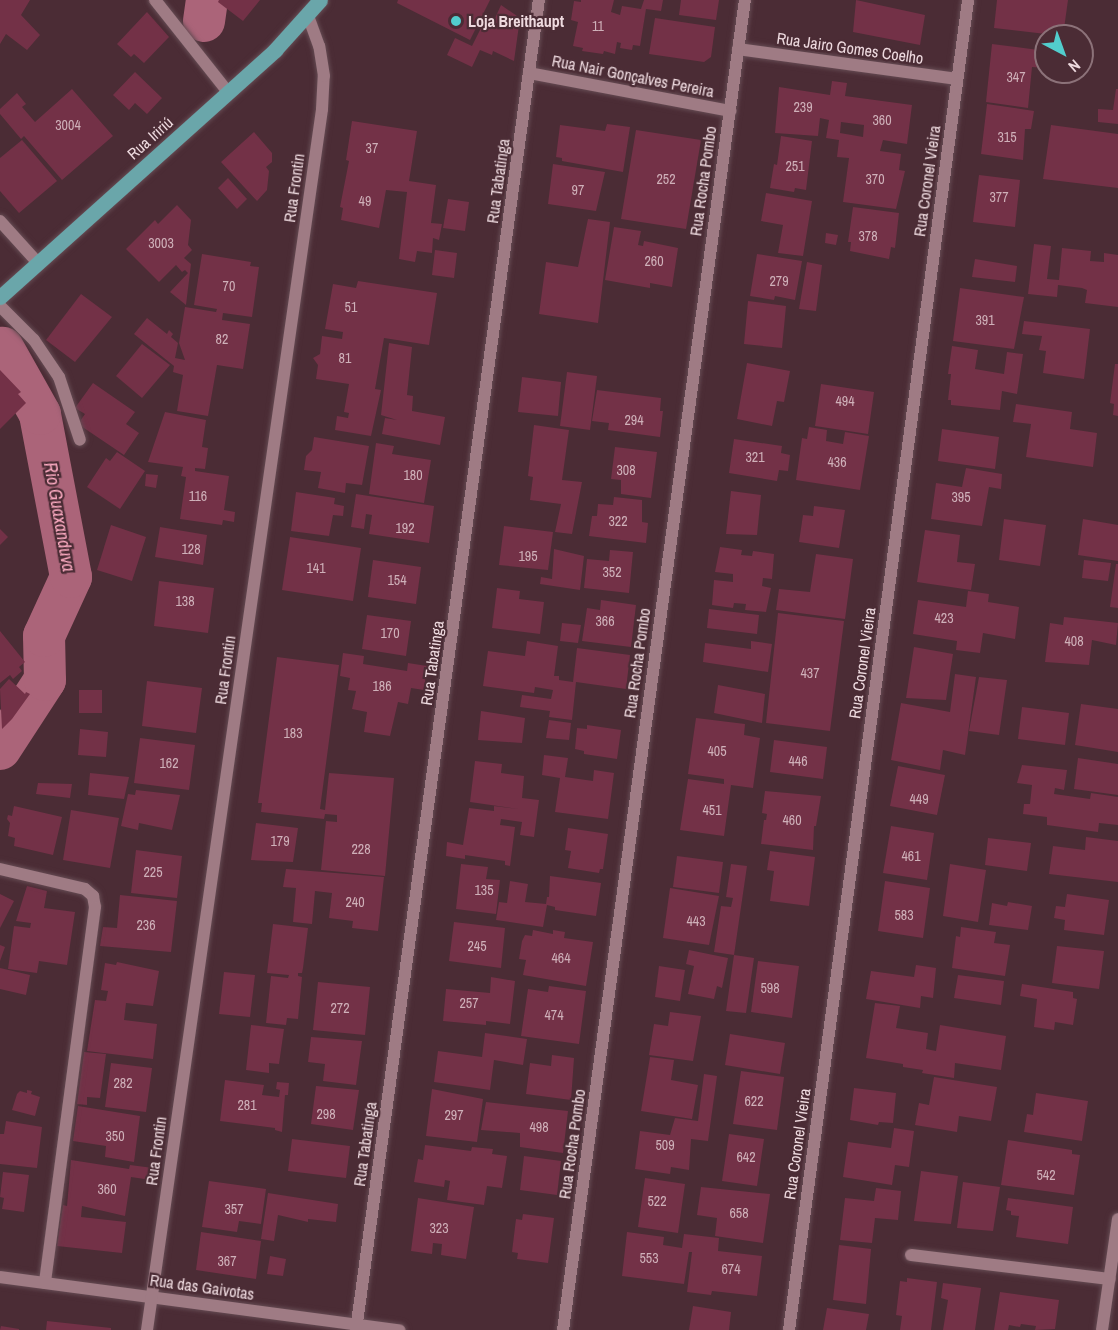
<!DOCTYPE html>
<meta charset="utf-8">
<style>
body{margin:0}
#map{position:relative;width:1118px;height:1330px;overflow:hidden;background:#4b2c35;font-family:"Archivo Narrow",sans-serif}
div>[style]{position:absolute}
.river>*{height:42px;margin:-21px;padding:0 21px;transform-origin:21px;border-radius:21px;background:#ab6479}
.building>*{inset:0;background:#733147}
.roads{filter:drop-shadow(0 0 2px #654b53) drop-shadow(0 0 2px #654b53)}
.minor>*{height:12px;margin:-6px;padding:0 6px;transform-origin:6px;border-radius:6px;background:#9f7b84}
.tertiary>*{height:12px;margin:-6px;padding:0 6px;transform-origin:6px;border-radius:6px;background:#9f7b84}
.primary>*{height:15px;margin:-7.5px;padding:0 7.5px;transform-origin:7.5px;border-radius:7.5px;background:#6aa6aa}
.dots>*{width:16px;height:16px;translate:-50% -50%;box-sizing:border-box;border:3px solid #4b2c35;border-radius:50%}
span{translate:-50% -50%;white-space:nowrap;text-align:center;line-height:1.15;-webkit-text-stroke:4.5px #4b2c35;paint-order:stroke}
.number-label{font-size:14px;color:#cfb0b9}
.number-label span{-webkit-text-stroke-width:0}
.poi-label{font-size:16px;color:#eedadf;font-weight:700}
.left{translate:0 -50%;text-align:left}
.street-label{font-size:16px;color:#eedadf}
.water-label{font-size:18px;color:#ffadc4;font-style:italic}
.north{position:absolute;left:1034px;top:24px;width:60px;height:60px;box-sizing:border-box;background:#4b2c35;border:2px solid #8c7279;border-radius:50%;rotate:139deg;font-size:16px;font-weight:700;line-height:24px;text-align:center;color:#eedadf}
.north::after{content:'';display:block;margin:auto;width:21px;height:27px;background:#52cdcd;clip-path:polygon(50% 0,100% 100%,50% 72%,0 100%)}
</style>
<div id="map">
<div class="river">
<i style="left:204px;top:21px;width:21px;rotate:-82deg"></i>
<i style="left:0;top:749px;width:82px;rotate:-56.9deg"></i>
<i style="left:45px;top:680px;width:44px;rotate:-91.3deg"></i>
<i style="left:44px;top:636px;width:65px;rotate:-65.4deg"></i>
<i style="left:71px;top:577px;width:166px;rotate:-100.8deg"></i>
<i style="left:40px;top:414px;width:76px;rotate:-119.3deg"></i>
</div>
<div class="building">
<i style="clip-path:polygon(0 0,30px 0,21px 15px,40px 35px,27px 50px,6px 34px,0 44px)"></i>
<i style="clip-path:polygon(219px 0,260px 0,243px 21px,218px 2px)"></i>
<i style="clip-path:polygon(398px 0,490px 0,470px 40px,397px 3px)"></i>
<i style="clip-path:polygon(581px 0,614px 0,611px 12px,620px 15px,622px 6px,641px 9px,644px 0,663px 0,661px 11px,646px 9px,640px 46px,633px 45px,632px 50px,620px 48px,621px 43px,617px 42px,615px 54px,604px 51px,603px 54px,582px 51px,583px 48px,573px 46px,578px 22px,571px 20px,574px 1px,581px 2px)"></i>
<i style="clip-path:polygon(681px 0,719px 0,716px 20px,679px 15px)"></i>
<i style="clip-path:polygon(856px 0,925px 15px,920px 45px,853px 32px)"></i>
<i style="clip-path:polygon(997px 0,1068px 0,1063px 36px,994px 28px)"></i>
<i style="clip-path:polygon(501px 5px,520px 18px,514px 61px,493px 51px,492px 55px,480px 50px,472px 67px,447px 55px,455px 38px,472px 46px,484px 22px,492px 25px)"></i>
<i style="clip-path:polygon(147px 12px,169px 37px,144px 63px,134px 54px,131px 57px,117px 44px)"></i>
<i style="clip-path:polygon(655px 18px,715px 27px,711px 57px,704px 62px,649px 54px)"></i>
<i style="clip-path:polygon(992px 44px,1046px 51px,1046px 68px,1032px 67px,1028px 108px,986px 102px)"></i>
<i style="clip-path:polygon(135px 72px,162px 98px,147px 114px,135px 103px,129px 110px,113px 95px)"></i>
<i style="clip-path:polygon(evenodd,832px 81px,847px 83px,845px 96px,912px 105px,907px 144px,883px 140px,880px 151px,901px 154px,899px 170px,905px 171px,896px 209px,843px 202px,849px 158px,837px 157px,839px 140px,826px 138px,829px 120px,820px 118px,818px 136px,775px 133px,779px 87px,830px 95px,832px 81px,841px 122px,864px 125px,863px 137px,840px 133px,841px 122px)"></i>
<i style="clip-path:polygon(72px 89px,113px 136px,62px 180px,24px 136px,21px 139px,0 114px,0 109px,17px 93px,26px 104px,22px 107px,35px 122px)"></i>
<i style="clip-path:polygon(1116px 89px,1118px 89px,1118px 124px,1098px 122px,1098px 109px,1113px 110px)"></i>
<i style="clip-path:polygon(987px 104px,1034px 111px,1031px 129px,1025px 129px,1023px 160px,981px 154px)"></i>
<i style="clip-path:polygon(352px 121px,417px 131px,409px 181px,436px 185px,431px 223px,442px 224px,439px 240px,433px 238px,432px 253px,417px 251px,415px 262px,399px 259px,407px 192px,386px 190px,379px 228px,341px 220px,343px 208px,340px 207px,349px 161px,346px 160px)"></i>
<i style="clip-path:polygon(607px 124px,630px 127px,623px 172px,562px 161px,562px 158px,556px 157px,560px 125px,605px 131px)"></i>
<i style="clip-path:polygon(1051px 125px,1118px 134px,1118px 188px,1043px 179px)"></i>
<i style="clip-path:polygon(636px 130px,701px 140px,686px 229px,621px 219px)"></i>
<i style="clip-path:polygon(254px 132px,272px 153px,272px 162px,266px 167px,269px 171px,267px 190px,257px 201px,221px 162px)"></i>
<i style="clip-path:polygon(781px 136px,812px 141px,806px 190px,795px 188px,794px 192px,770px 188px,774px 164px,777px 165px)"></i>
<i style="clip-path:polygon(22px 140px,57px 181px,19px 213px,0 191px,0 158px)"></i>
<i style="clip-path:polygon(553px 164px,605px 172px,596px 211px,548px 204px)"></i>
<i style="clip-path:polygon(979px 175px,1020px 180px,1015px 227px,973px 222px)"></i>
<i style="clip-path:polygon(228px 178px,247px 199px,237px 209px,218px 188px)"></i>
<i style="clip-path:polygon(766px 193px,812px 201px,803px 256px,778px 253px,783px 225px,761px 221px)"></i>
<i style="clip-path:polygon(448px 199px,469px 202px,465px 231px,443px 228px)"></i>
<i style="clip-path:polygon(177px 205px,191px 220px,188px 245px,192px 250px,184px 258px,191px 264px,186px 305px,170px 292px,188px 273px,185px 270px,182px 272px,176px 265px,159px 282px,126px 249px,155px 220px,158px 224px)"></i>
<i style="clip-path:polygon(853px 207px,899px 213px,895px 248px,891px 247px,889px 259px,850px 251px,851px 242px,848px 242px)"></i>
<i style="clip-path:polygon(588px 219px,610px 222px,598px 323px,539px 314px,546px 262px,578px 267px)"></i>
<i style="clip-path:polygon(614px 227px,641px 231px,638px 245px,643px 246px,644px 241px,678px 248px,672px 287px,650px 283px,650px 288px,605px 280px)"></i>
<i style="clip-path:polygon(826px 233px,838px 235px,836px 245px,825px 243px)"></i>
<i style="clip-path:polygon(1034px 244px,1051px 246px,1047px 279px,1059px 280px,1062px 248px,1091px 251px,1090px 261px,1104px 262px,1104px 253px,1118px 255px,1118px 307px,1085px 303px,1087px 290px,1082px 288px,1058px 285px,1057px 297px,1028px 294px)"></i>
<i style="clip-path:polygon(435px 250px,457px 253px,454px 278px,432px 275px)"></i>
<i style="clip-path:polygon(202px 254px,251px 262px,250px 266px,259px 267px,252px 317px,223px 313px,222px 320px,250px 324px,243px 369px,217px 365px,208px 416px,177px 411px,183px 375px,173px 372px,174px 366px,134px 334px,147px 318px,167px 334px,169px 330px,173px 334px,171px 337px,178px 343px,175px 358px,185px 360px,179px 343px,185px 307px,216px 312px,217px 309px,194px 305px)"></i>
<i style="clip-path:polygon(757px 254px,802px 261px,795px 300px,775px 296px,774px 300px,750px 296px)"></i>
<i style="clip-path:polygon(975px 259px,1017px 266px,1015px 282px,972px 277px)"></i>
<i style="clip-path:polygon(807px 262px,822px 265px,816px 311px,799px 309px)"></i>
<i style="clip-path:polygon(358px 281px,437px 293px,429px 345px,384px 338px,375px 389px,381px 390px,371px 436px,335px 430px,337px 416px,348px 418px,349px 413px,344px 412px,349px 384px,316px 379px,318px 365px,313px 358px,320px 354px,322px 336px,342px 339px,343px 332px,325px 329px,333px 284px,356px 288px)"></i>
<i style="clip-path:polygon(960px 288px,1024px 297px,1014px 349px,953px 341px)"></i>
<i style="clip-path:polygon(81px 294px,112px 317px,75px 362px,46px 340px)"></i>
<i style="clip-path:polygon(748px 301px,786px 306px,782px 348px,744px 344px)"></i>
<i style="clip-path:polygon(1024px 321px,1090px 329px,1084px 379px,1043px 373px,1046px 351px,1039px 350px,1042px 336px,1022px 334px)"></i>
<i style="clip-path:polygon(389px 343px,412px 347px,407px 395px,413px 396px,412px 411px,445px 417px,440px 445px,382px 434px,385px 418px,397px 420px,381px 415px)"></i>
<i style="clip-path:polygon(142px 344px,170px 365px,142px 398px,116px 376px)"></i>
<i style="clip-path:polygon(952px 346px,978px 350px,975px 369px,1004px 374px,1007px 352px,1023px 354px,1017px 394px,1002px 391px,1000px 410px,951px 405px,951px 400px,948px 400px,951px 374px,948px 374px)"></i>
<i style="clip-path:polygon(747px 363px,790px 371px,784px 402px,777px 401px,772px 426px,737px 419px)"></i>
<i style="clip-path:polygon(1115px 364px,1118px 364px,1118px 416px,1113px 415px,1114px 404px,1110px 403px)"></i>
<i style="clip-path:polygon(0 370px,21px 392px,18px 394px,26px 403px,0 429px)"></i>
<i style="clip-path:polygon(567px 372px,597px 376px,590px 430px,560px 426px)"></i>
<i style="clip-path:polygon(522px 377px,561px 382px,558px 416px,518px 412px)"></i>
<i style="clip-path:polygon(93px 383px,135px 412px,126px 424px,139px 433px,124px 455px,78px 424px,85px 414px,75px 408px)"></i>
<i style="clip-path:polygon(821px 384px,874px 392px,868px 434px,815px 426px)"></i>
<i style="clip-path:polygon(597px 390px,661px 398px,660px 411px,663px 411px,660px 437px,608px 430px,609px 423px,592px 421px)"></i>
<i style="clip-path:polygon(1016px 404px,1072px 412px,1070px 429px,1097px 433px,1093px 467px,1026px 457px,1031px 424px,1013px 422px)"></i>
<i style="clip-path:polygon(165px 412px,206px 420px,202px 447px,208px 448px,205px 469px,195px 468px,195px 471px,229px 476px,224px 510px,235px 512px,234px 522px,223px 520px,222px 525px,180px 519px,186px 477px,181px 476px,183px 467px,148px 462px)"></i>
<i style="clip-path:polygon(534px 425px,569px 430px,562px 480px,582px 482px,572px 534px,555px 532px,561px 504px,530px 500px,533px 477px,528px 476px)"></i>
<i style="clip-path:polygon(809px 427px,827px 430px,826px 441px,843px 444px,845px 432px,869px 436px,860px 490px,796px 480px,802px 438px,807px 439px)"></i>
<i style="clip-path:polygon(942px 429px,999px 437px,995px 469px,938px 461px)"></i>
<i style="clip-path:polygon(314px 437px,369px 446px,362px 485px,346px 483px,345px 493px,318px 488px,321px 472px,304px 470px,306px 456px,312px 450px)"></i>
<i style="clip-path:polygon(734px 439px,782px 446px,781px 453px,790px 455px,788px 471px,779px 470px,777px 481px,729px 473px)"></i>
<i style="clip-path:polygon(376px 443px,394px 446px,392px 454px,431px 460px,424px 503px,369px 494px)"></i>
<i style="clip-path:polygon(615px 447px,657px 452px,651px 498px,621px 494px,621px 480px,611px 479px)"></i>
<i style="clip-path:polygon(117px 452px,145px 471px,120px 509px,87px 487px,106px 458px,110px 461px)"></i>
<i style="clip-path:polygon(966px 468px,1002px 474px,1001px 489px,989px 487px,982px 526px,931px 519px,936px 483px,962px 487px)"></i>
<i style="clip-path:polygon(146px 474px,158px 475px,156px 488px,145px 486px)"></i>
<i style="clip-path:polygon(731px 491px,761px 495px,757px 535px,726px 534px)"></i>
<i style="clip-path:polygon(296px 492px,335px 498px,334px 504px,344px 506px,343px 516px,333px 515px,329px 536px,291px 531px)"></i>
<i style="clip-path:polygon(356px 494px,434px 506px,429px 543px,369px 534px,372px 515px,366px 514px,364px 529px,351px 527px)"></i>
<i style="clip-path:polygon(614px 497px,642px 500px,642px 522px,648px 523px,646px 543px,589px 536px,592px 516px,597px 516px,598px 504px,613px 505px)"></i>
<i style="clip-path:polygon(814px 506px,845px 510px,839px 548px,799px 542px,803px 515px,813px 516px)"></i>
<i style="clip-path:polygon(1004px 519px,1046px 525px,1040px 566px,999px 560px)"></i>
<i style="clip-path:polygon(1083px 519px,1118px 525px,1118px 561px,1078px 555px)"></i>
<i style="clip-path:polygon(111px 525px,146px 537px,132px 581px,97px 570px)"></i>
<i style="clip-path:polygon(504px 526px,553px 532px,548px 570px,499px 565px)"></i>
<i style="clip-path:polygon(160px 527px,207px 535px,203px 565px,155px 557px)"></i>
<i style="clip-path:polygon(0 529px,8px 537px,0 545px)"></i>
<i style="clip-path:polygon(925px 530px,960px 535px,957px 562px,975px 564px,971px 590px,917px 582px)"></i>
<i style="clip-path:polygon(290px 537px,361px 548px,353px 601px,282px 590px)"></i>
<i style="clip-path:polygon(720px 547px,742px 550px,741px 555px,752px 556px,753px 551px,774px 554px,772px 579px,763px 578px,762px 586px,771px 588px,766px 612px,745px 610px,746px 604px,734px 603px,733px 608px,712px 605px,714px 580px,733px 582px,733px 574px,715px 572px)"></i>
<i style="clip-path:polygon(554px 549px,584px 556px,580px 590px,540px 584px,541px 577px,552px 579px)"></i>
<i style="clip-path:polygon(610px 550px,633px 552px,629px 593px,584px 588px,587px 559px,609px 561px)"></i>
<i style="clip-path:polygon(816px 554px,853px 559px,845px 619px,776px 610px,779px 589px,810px 592px)"></i>
<i style="clip-path:polygon(373px 560px,421px 567px,416px 604px,368px 597px)"></i>
<i style="clip-path:polygon(1084px 560px,1111px 563px,1108px 581px,1082px 578px)"></i>
<i style="clip-path:polygon(1116px 564px,1118px 564px,1118px 608px,1110px 607px)"></i>
<i style="clip-path:polygon(159px 581px,214px 588px,208px 633px,154px 626px)"></i>
<i style="clip-path:polygon(497px 588px,520px 591px,519px 599px,544px 602px,540px 634px,492px 628px)"></i>
<i style="clip-path:polygon(968px 591px,989px 594px,988px 602px,1019px 607px,1015px 639px,983px 633px,980px 653px,956px 650px,957px 641px,913px 634px,918px 600px,966px 607px)"></i>
<i style="clip-path:polygon(601px 600px,636px 605px,631px 647px,582px 641px,587px 608px,600px 610px)"></i>
<i style="clip-path:polygon(709px 609px,759px 615px,757px 634px,707px 628px)"></i>
<i style="clip-path:polygon(778px 613px,844px 621px,830px 731px,766px 723px)"></i>
<i style="clip-path:polygon(367px 615px,411px 621px,406px 656px,362px 649px)"></i>
<i style="clip-path:polygon(1064px 617px,1118px 623px,1116px 645px,1092px 640px,1089px 665px,1045px 662px,1050px 623px,1063px 625px)"></i>
<i style="clip-path:polygon(562px 623px,581px 625px,578px 643px,560px 641px)"></i>
<i style="clip-path:polygon(0 631px,25px 662px,19px 667px,22px 671px,13px 679px,10px 675px,0 683px)"></i>
<i style="clip-path:polygon(527px 641px,558px 646px,554px 676px,559px 676px,559px 680px,573px 682px,577px 648px,630px 655px,626px 689px,576px 682px,572px 720px,549px 717px,550px 711px,520px 707px,522px 695px,551px 699px,553px 690px,535px 687px,534px 693px,483px 686px,488px 651px,525px 656px)"></i>
<i style="clip-path:polygon(751px 641px,772px 644px,768px 672px,703px 662px,705px 643px,751px 649px)"></i>
<i style="clip-path:polygon(914px 647px,953px 654px,946px 700px,906px 698px)"></i>
<i style="clip-path:polygon(343px 653px,364px 656px,363px 664px,407px 671px,408px 663px,427px 666px,424px 690px,411px 688px,408px 704px,398px 702px,390px 736px,364px 732px,367px 712px,352px 709px,356px 691px,348px 690px,350px 678px,340px 676px)"></i>
<i style="clip-path:polygon(277px 657px,339px 665px,320px 809px,325px 810px,329px 773px,394px 778px,385px 876px,321px 870px,326px 821px,337px 822px,337px 815px,325px 814px,324px 819px,261px 812px,262px 803px,258px 803px)"></i>
<i style="clip-path:polygon(955px 674px,976px 677px,965px 755px,943px 750px,940px 770px,891px 760px,901px 703px,950px 712px)"></i>
<i style="clip-path:polygon(979px 677px,1007px 680px,999px 735px,969px 731px)"></i>
<i style="clip-path:polygon(9px 679px,25px 694px,26px 692px,30px 694px,12px 719px,2px 729px,0 689px)"></i>
<i style="clip-path:polygon(147px 681px,202px 688px,196px 733px,142px 726px)"></i>
<i style="clip-path:polygon(718px 685px,765px 694px,762px 723px,714px 713px)"></i>
<i style="clip-path:polygon(79px 690px,102px 690px,102px 713px,79px 713px)"></i>
<i style="clip-path:polygon(1081px 704px,1118px 709px,1118px 752px,1075px 745px)"></i>
<i style="clip-path:polygon(1022px 707px,1069px 713px,1065px 745px,1018px 739px)"></i>
<i style="clip-path:polygon(481px 711px,525px 718px,522px 743px,478px 740px)"></i>
<i style="clip-path:polygon(696px 718px,745px 724px,744px 735px,760px 738px,753px 788px,731px 785px,724px 836px,680px 830px,688px 779px,724px 784px,724px 779px,688px 774px)"></i>
<i style="clip-path:polygon(549px 720px,571px 723px,569px 740px,546px 738px)"></i>
<i style="clip-path:polygon(587px 725px,621px 730px,617px 759px,584px 754px,584px 751px,575px 749px,577px 728px,587px 729px)"></i>
<i style="clip-path:polygon(80px 729px,108px 732px,106px 757px,78px 755px)"></i>
<i style="clip-path:polygon(140px 738px,195px 745px,189px 790px,134px 783px)"></i>
<i style="clip-path:polygon(774px 740px,827px 747px,823px 779px,770px 772px)"></i>
<i style="clip-path:polygon(544px 755px,568px 758px,565px 777px,593px 781px,594px 770px,614px 773px,608px 819px,555px 812px,560px 778px,542px 775px)"></i>
<i style="clip-path:polygon(1078px 758px,1118px 764px,1118px 795px,1074px 789px)"></i>
<i style="clip-path:polygon(475px 761px,502px 764px,501px 773px,524px 776px,522px 798px,539px 800px,534px 837px,520px 835px,522px 822px,501px 819px,500px 825px,515px 827px,510px 866px,505px 865px,505px 861px,465px 855px,465px 859px,446px 856px,447px 842px,463px 845px,469px 808px,494px 811px,494px 806px,518px 809px,470px 802px)"></i>
<i style="clip-path:polygon(1022px 765px,1067px 770px,1064px 790px,1055px 788px,1054px 794px,1090px 799px,1091px 793px,1118px 797px,1118px 825px,1099px 823px,1098px 832px,1047px 825px,1047px 817px,1023px 814px,1024px 804px,1030px 804px,1032px 785px,1017px 783px)"></i>
<i style="clip-path:polygon(898px 766px,945px 775px,937px 815px,890px 806px)"></i>
<i style="clip-path:polygon(90px 773px,129px 777px,124px 799px,88px 795px)"></i>
<i style="clip-path:polygon(38px 783px,72px 784px,70px 798px,36px 794px)"></i>
<i style="clip-path:polygon(136px 790px,180px 795px,172px 830px,139px 823px,138px 830px,121px 826px,128px 794px,135px 795px)"></i>
<i style="clip-path:polygon(765px 791px,821px 796px,816px 826px,814px 826px,813px 850px,761px 844px,764px 820px,766px 820px,767px 814px,762px 813px)"></i>
<i style="clip-path:polygon(14px 806px,62px 817px,53px 855px,14px 846px,15px 838px,8px 836px,10px 823px,7px 819px,8px 815px,12px 816px)"></i>
<i style="clip-path:polygon(71px 810px,119px 818px,110px 868px,63px 860px)"></i>
<i style="clip-path:polygon(256px 823px,298px 828px,293px 862px,251px 860px)"></i>
<i style="clip-path:polygon(891px 826px,934px 833px,927px 880px,883px 873px)"></i>
<i style="clip-path:polygon(568px 828px,608px 834px,603px 869px,600px 869px,599px 873px,568px 868px,571px 851px,565px 850px)"></i>
<i style="clip-path:polygon(1086px 837px,1118px 841px,1118px 882px,1049px 874px,1053px 846px,1085px 850px)"></i>
<i style="clip-path:polygon(988px 838px,1031px 843px,1027px 871px,985px 865px)"></i>
<i style="clip-path:polygon(136px 850px,182px 856px,177px 898px,131px 893px)"></i>
<i style="clip-path:polygon(770px 851px,815px 857px,809px 906px,770px 901px,774px 871px,767px 870px)"></i>
<i style="clip-path:polygon(677px 856px,723px 862px,719px 893px,673px 887px)"></i>
<i style="clip-path:polygon(461px 864px,488px 867px,486px 879px,500px 880px,496px 914px,456px 909px)"></i>
<i style="clip-path:polygon(731px 864px,747px 866px,734px 955px,714px 952px,721px 906px,731px 907px,733px 898px,726px 897px)"></i>
<i style="clip-path:polygon(950px 864px,986px 870px,978px 922px,943px 916px)"></i>
<i style="clip-path:polygon(286px 869px,384px 877px,378px 931px,352px 928px,353px 921px,329px 918px,332px 893px,315px 891px,312px 924px,293px 922px,296px 888px,283px 887px)"></i>
<i style="clip-path:polygon(550px 876px,601px 883px,596px 916px,555px 910px,555px 907px,547px 905px,543px 927px,496px 920px,499px 902px,507px 903px,510px 881px,528px 884px,525px 902px,546px 904px,547px 897px,549px 897px)"></i>
<i style="clip-path:polygon(885px 881px,930px 888px,923px 938px,878px 931px)"></i>
<i style="clip-path:polygon(27px 886px,47px 891px,44px 908px,75px 912px,67px 965px,39px 961px,37px 973px,8px 969px,14px 926px,30px 928px,31px 923px,16px 921px)"></i>
<i style="clip-path:polygon(670px 888px,719px 896px,709px 945px,663px 938px)"></i>
<i style="clip-path:polygon(0 894px,14px 901px,0 928px)"></i>
<i style="clip-path:polygon(1067px 894px,1109px 900px,1104px 935px,1064px 930px,1065px 920px,1054px 918px,1056px 906px,1065px 907px)"></i>
<i style="clip-path:polygon(120px 895px,177px 901px,171px 952px,100px 946px,103px 927px,117px 928px)"></i>
<i style="clip-path:polygon(1008px 902px,1032px 906px,1028px 930px,989px 925px,992px 903px,1007px 906px)"></i>
<i style="clip-path:polygon(454px 922px,505px 928px,501px 968px,449px 961px)"></i>
<i style="clip-path:polygon(273px 924px,308px 928px,303px 968px,302px 973px,298px 973px,298px 976px,302px 977px,298px 1019px,287px 1018px,286px 1025px,266px 1023px,271px 976px,288px 978px,289px 975px,267px 973px)"></i>
<i style="clip-path:polygon(961px 927px,996px 932px,994px 943px,1010px 945px,1005px 976px,952px 968px,956px 936px,960px 937px)"></i>
<i style="clip-path:polygon(533px 930px,553px 934px,553px 930px,565px 932px,564px 938px,593px 942px,586px 986px,523px 975px,526px 960px,519px 959px,522px 941px,525px 935px,532px 936px)"></i>
<i style="clip-path:polygon(0 945px,5px 947px,0 961px)"></i>
<i style="clip-path:polygon(1057px 946px,1104px 951px,1099px 989px,1052px 983px)"></i>
<i style="clip-path:polygon(689px 950px,728px 958px,722px 988px,717px 986px,714px 999px,688px 994px,694px 966px,686px 964px)"></i>
<i style="clip-path:polygon(734px 955px,754px 958px,746px 1013px,726px 1011px)"></i>
<i style="clip-path:polygon(758px 961px,799px 966px,792px 1018px,751px 1012px)"></i>
<i style="clip-path:polygon(117px 962px,159px 971px,153px 1006px,126px 1003px,124px 1020px,157px 1024px,153px 1059px,87px 1051px,95px 1000px,106px 1001px,108px 991px,101px 990px,105px 963px,116px 965px)"></i>
<i style="clip-path:polygon(916px 965px,936px 968px,933px 998px,921px 996px,920px 1008px,866px 999px,871px 971px,914px 977px)"></i>
<i style="clip-path:polygon(659px 966px,685px 970px,680px 1001px,655px 997px)"></i>
<i style="clip-path:polygon(0 968px,30px 975px,26px 995px,0 989px)"></i>
<i style="clip-path:polygon(224px 972px,255px 975px,250px 1017px,219px 1014px)"></i>
<i style="clip-path:polygon(958px 975px,1004px 981px,1001px 1005px,954px 998px)"></i>
<i style="clip-path:polygon(491px 977px,515px 981px,510px 1024px,486px 1021px,486px 1025px,443px 1021px,446px 989px,490px 993px)"></i>
<i style="clip-path:polygon(318px 982px,370px 987px,365px 1035px,313px 1030px)"></i>
<i style="clip-path:polygon(1022px 984px,1073px 992px,1073px 998px,1077px 999px,1073px 1025px,1055px 1022px,1054px 1030px,1034px 1027px,1037px 999px,1020px 996px)"></i>
<i style="clip-path:polygon(549px 986px,586px 991px,579px 1044px,521px 1036px,528px 989px,548px 992px)"></i>
<i style="clip-path:polygon(875px 1003px,900px 1006px,896px 1028px,928px 1033px,926px 1049px,936px 1051px,940px 1025px,1006px 1036px,1001px 1070px,955px 1063px,954px 1078px,922px 1073px,923px 1070px,903px 1067px,903px 1064px,866px 1058px)"></i>
<i style="clip-path:polygon(670px 1012px,701px 1016px,693px 1061px,649px 1055px,654px 1024px,668px 1026px)"></i>
<i style="clip-path:polygon(251px 1025px,284px 1029px,279px 1064px,269px 1063px,269px 1073px,246px 1070px)"></i>
<i style="clip-path:polygon(485px 1033px,527px 1039px,523px 1065px,494px 1060px,490px 1090px,434px 1082px,438px 1051px,482px 1057px)"></i>
<i style="clip-path:polygon(730px 1034px,785px 1043px,780px 1074px,725px 1065px)"></i>
<i style="clip-path:polygon(311px 1037px,362px 1041px,356px 1085px,323px 1081px,325px 1064px,308px 1062px)"></i>
<i style="clip-path:polygon(84px 1052px,106px 1054px,100px 1098px,87px 1097px,87px 1105px,77px 1104px)"></i>
<i style="clip-path:polygon(552px 1055px,574px 1058px,571px 1100px,526px 1094px,530px 1063px,551px 1066px)"></i>
<i style="clip-path:polygon(650px 1057px,674px 1060px,671px 1080px,698px 1085px,692px 1119px,641px 1111px)"></i>
<i style="clip-path:polygon(111px 1063px,152px 1068px,146px 1112px,105px 1107px)"></i>
<i style="clip-path:polygon(741px 1071px,784px 1077px,777px 1130px,733px 1124px)"></i>
<i style="clip-path:polygon(704px 1074px,717px 1076px,708px 1141px,691px 1139px,689px 1170px,671px 1167px,670px 1174px,635px 1169px,640px 1131px,670px 1135px,675px 1118px,698px 1121px)"></i>
<i style="clip-path:polygon(934px 1077px,997px 1087px,991px 1121px,959px 1116px,957px 1132px,915px 1125px,919px 1103px,929px 1105px)"></i>
<i style="clip-path:polygon(225px 1080px,264px 1085px,262px 1095px,279px 1097px,280px 1090px,276px 1089px,277px 1082px,289px 1083px,288px 1095px,285px 1095px,282px 1132px,275px 1130px,275px 1128px,220px 1121px)"></i>
<i style="clip-path:polygon(316px 1086px,359px 1090px,353px 1130px,311px 1124px)"></i>
<i style="clip-path:polygon(854px 1088px,896px 1093px,893px 1123px,879px 1122px,878px 1125px,850px 1120px)"></i>
<i style="clip-path:polygon(432px 1089px,483px 1099px,477px 1142px,426px 1136px)"></i>
<i style="clip-path:polygon(27px 1090px,32px 1091px,31px 1094px,40px 1097px,35px 1116px,12px 1110px,17px 1094px,20px 1091px,27px 1093px)"></i>
<i style="clip-path:polygon(1036px 1093px,1088px 1101px,1082px 1141px,1024px 1132px,1027px 1114px,1033px 1115px)"></i>
<i style="clip-path:polygon(486px 1102px,568px 1111px,563px 1153px,520px 1147px,520px 1133px,481px 1130px)"></i>
<i style="clip-path:polygon(78px 1106px,140px 1116px,134px 1162px,105px 1157px,106px 1146px,73px 1141px)"></i>
<i style="clip-path:polygon(6px 1121px,42px 1127px,37px 1168px,0 1164px,0 1134px,4px 1134px)"></i>
<i style="clip-path:polygon(894px 1128px,914px 1131px,909px 1167px,895px 1165px,892px 1185px,843px 1177px,848px 1142px,891px 1148px)"></i>
<i style="clip-path:polygon(729px 1134px,764px 1139px,757px 1186px,722px 1181px)"></i>
<i style="clip-path:polygon(292px 1139px,350px 1146px,346px 1178px,288px 1171px)"></i>
<i style="clip-path:polygon(1008px 1140px,1072px 1150px,1072px 1154px,1080px 1155px,1074px 1195px,1001px 1185px)"></i>
<i style="clip-path:polygon(425px 1145px,471px 1151px,472px 1147px,493px 1149px,492px 1154px,507px 1156px,502px 1188px,487px 1186px,484px 1205px,447px 1200px,450px 1181px,445px 1180px,444px 1187px,414px 1182px,418px 1159px,423px 1160px)"></i>
<i style="clip-path:polygon(524px 1156px,561px 1161px,557px 1195px,520px 1190px)"></i>
<i style="clip-path:polygon(71px 1160px,129px 1169px,130px 1165px,153px 1168px,151px 1180px,131px 1177px,125px 1216px,82px 1206px,81px 1217px,126px 1222px,122px 1253px,57px 1246px,63px 1205px,67px 1206px)"></i>
<i style="clip-path:polygon(921px 1171px,958px 1176px,951px 1224px,914px 1221px)"></i>
<i style="clip-path:polygon(3px 1172px,29px 1175px,24px 1212px,2px 1209px,4px 1198px,0 1197px)"></i>
<i style="clip-path:polygon(645px 1178px,685px 1184px,678px 1233px,638px 1227px)"></i>
<i style="clip-path:polygon(209px 1181px,266px 1189px,261px 1224px,239px 1221px,237px 1232px,202px 1227px)"></i>
<i style="clip-path:polygon(963px 1182px,1000px 1187px,993px 1231px,957px 1228px)"></i>
<i style="clip-path:polygon(701px 1187px,770px 1194px,763px 1243px,715px 1236px,717px 1218px,697px 1215px)"></i>
<i style="clip-path:polygon(876px 1188px,901px 1191px,898px 1220px,875px 1218px,872px 1243px,840px 1240px,845px 1198px,874px 1201px)"></i>
<i style="clip-path:polygon(268px 1193px,338px 1204px,336px 1222px,308px 1219px,308px 1222px,304px 1221px,278px 1215px,274px 1241px,261px 1239px)"></i>
<i style="clip-path:polygon(418px 1198px,474px 1207px,466px 1259px,441px 1255px,442px 1244px,433px 1243px,432px 1254px,411px 1251px)"></i>
<i style="clip-path:polygon(1008px 1198px,1073px 1207px,1068px 1244px,1016px 1237px,1019px 1216px,1011px 1215px,1011px 1211px,1006px 1210px)"></i>
<i style="clip-path:polygon(523px 1214px,554px 1218px,548px 1263px,517px 1259px,518px 1253px,512px 1252px,516px 1219px,522px 1220px)"></i>
<i style="clip-path:polygon(201px 1232px,261px 1241px,256px 1279px,196px 1270px)"></i>
<i style="clip-path:polygon(627px 1232px,664px 1237px,663px 1245px,682px 1248px,684px 1234px,719px 1238px,718px 1251px,762px 1256px,757px 1296px,712px 1291px,711px 1295px,687px 1292px,692px 1252px,689px 1252px,684px 1284px,622px 1276px)"></i>
<i style="clip-path:polygon(839px 1245px,871px 1249px,866px 1304px,833px 1300px)"></i>
<i style="clip-path:polygon(270px 1256px,286px 1259px,283px 1276px,267px 1274px)"></i>
<i style="clip-path:polygon(907px 1278px,937px 1282px,931px 1330px,900px 1330px,902px 1316px,896px 1315px,900px 1281px,907px 1282px)"></i>
<i style="clip-path:polygon(943px 1283px,981px 1288px,975px 1330px,943px 1330px,948px 1300px,941px 1298px)"></i>
<i style="clip-path:polygon(1000px 1292px,1059px 1300px,1055px 1329px,1035px 1330px,1036px 1326px,1021px 1324px,1020px 1327px,1009px 1325px,1008px 1330px,994px 1330px)"></i>
<i style="clip-path:polygon(693px 1306px,731px 1312px,729px 1330px,689px 1330px)"></i>
<i style="clip-path:polygon(827px 1308px,869px 1314px,866px 1330px,823px 1330px)"></i>
<i style="clip-path:polygon(47px 1321px,111px 1328px,111px 1330px,46px 1330px)"></i>
<i style="clip-path:polygon(1px 1326px,19px 1329px,19px 1330px,0 1330px)"></i>
</div>
<div class="roads">
<div class="minor">
<i style="left:155px;top:0;width:117px;rotate:51.6deg"></i>
<i style="left:738px;top:49px;width:221px;rotate:7.8deg"></i>
<i style="left:529px;top:73px;width:205px;rotate:10.7deg"></i>
<i style="left:0;top:221px;width:57px;rotate:47.9deg"></i>
<i style="left:0;top:306px;width:48px;rotate:45deg"></i>
<i style="left:34px;top:340px;width:45px;rotate:56deg"></i>
<i style="left:59px;top:377px;width:66px;rotate:71.6deg"></i>
<i style="left:0;top:869px;width:87px;rotate:13.2deg"></i>
<i style="left:85px;top:889px;width:11px;rotate:41deg"></i>
<i style="left:93px;top:896px;width:11px;rotate:80deg"></i>
<i style="left:95px;top:907px;width:379px;rotate:97.6deg"></i>
<i style="left:911px;top:1255px;width:200px;rotate:6.9deg"></i>
<i style="left:0;top:1277px;width:403px;rotate:7.6deg"></i>
<i style="left:356px;top:1330px;width:1343px;rotate:-82.17deg"></i>
<i style="left:563px;top:1330px;width:1342px;rotate:-82.21deg"></i>
<i style="left:789px;top:1330px;width:1342px;rotate:-82.33deg"></i>
</div>
<div class="tertiary">
<i style="left:147px;top:1330px;width:1233px;rotate:-81.84deg"></i>
<i style="left:322px;top:109px;width:33px;rotate:-87deg"></i>
<i style="left:324px;top:76px;width:30px;rotate:-99deg"></i>
<i style="left:319px;top:46px;width:33px;rotate:-110deg"></i>
<i style="left:1102px;top:1330px;width:112px;rotate:-81.8deg"></i>
</div>
<div class="primary">
<i style="left:0;top:297px;width:370px;rotate:-41.9deg"></i>
<i style="left:275px;top:50px;width:67px;rotate:-48deg"></i>
</div>
</div>
<div class="dots">
<i style="left:456px;top:21px;background:#52cdcd"></i>
</div>
<div class="number-label">
<span style="left:598px;top:26px">11</span>
<span style="left:1016px;top:77px">347</span>
<span style="left:803px;top:107px">239</span>
<span style="left:882px;top:120px">360</span>
<span style="left:68px;top:125px">3004</span>
<span style="left:1007px;top:137px">315</span>
<span style="left:372px;top:148px">37</span>
<span style="left:795px;top:166px">251</span>
<span style="left:666px;top:179px">252</span>
<span style="left:875px;top:179px">370</span>
<span style="left:578px;top:190px">97</span>
<span style="left:999px;top:197px">377</span>
<span style="left:365px;top:201px">49</span>
<span style="left:868px;top:236px">378</span>
<span style="left:161px;top:243px">3003</span>
<span style="left:654px;top:261px">260</span>
<span style="left:779px;top:281px">279</span>
<span style="left:229px;top:286px">70</span>
<span style="left:351px;top:307px">51</span>
<span style="left:985px;top:320px">391</span>
<span style="left:222px;top:339px">82</span>
<span style="left:345px;top:358px">81</span>
<span style="left:845px;top:401px">494</span>
<span style="left:634px;top:420px">294</span>
<span style="left:755px;top:457px">321</span>
<span style="left:837px;top:462px">436</span>
<span style="left:626px;top:470px">308</span>
<span style="left:413px;top:475px">180</span>
<span style="left:198px;top:496px">116</span>
<span style="left:961px;top:497px">395</span>
<span style="left:618px;top:521px">322</span>
<span style="left:405px;top:528px">192</span>
<span style="left:191px;top:549px">128</span>
<span style="left:528px;top:556px">195</span>
<span style="left:316px;top:568px">141</span>
<span style="left:612px;top:572px">352</span>
<span style="left:397px;top:580px">154</span>
<span style="left:185px;top:601px">138</span>
<span style="left:944px;top:618px">423</span>
<span style="left:605px;top:621px">366</span>
<span style="left:390px;top:633px">170</span>
<span style="left:1074px;top:641px">408</span>
<span style="left:810px;top:673px">437</span>
<span style="left:382px;top:686px">186</span>
<span style="left:293px;top:733px">183</span>
<span style="left:717px;top:751px">405</span>
<span style="left:798px;top:761px">446</span>
<span style="left:169px;top:763px">162</span>
<span style="left:919px;top:799px">449</span>
<span style="left:712px;top:810px">451</span>
<span style="left:792px;top:820px">460</span>
<span style="left:280px;top:841px">179</span>
<span style="left:361px;top:849px">228</span>
<span style="left:911px;top:856px">461</span>
<span style="left:153px;top:872px">225</span>
<span style="left:484px;top:890px">135</span>
<span style="left:355px;top:902px">240</span>
<span style="left:904px;top:915px">583</span>
<span style="left:696px;top:921px">443</span>
<span style="left:146px;top:925px">236</span>
<span style="left:477px;top:946px">245</span>
<span style="left:561px;top:958px">464</span>
<span style="left:770px;top:988px">598</span>
<span style="left:469px;top:1003px">257</span>
<span style="left:340px;top:1008px">272</span>
<span style="left:554px;top:1015px">474</span>
<span style="left:123px;top:1083px">282</span>
<span style="left:754px;top:1101px">622</span>
<span style="left:247px;top:1105px">281</span>
<span style="left:326px;top:1114px">298</span>
<span style="left:454px;top:1115px">297</span>
<span style="left:539px;top:1127px">498</span>
<span style="left:115px;top:1136px">350</span>
<span style="left:665px;top:1145px">509</span>
<span style="left:746px;top:1157px">642</span>
<span style="left:1046px;top:1175px">542</span>
<span style="left:107px;top:1189px">360</span>
<span style="left:657px;top:1201px">522</span>
<span style="left:234px;top:1209px">357</span>
<span style="left:739px;top:1213px">658</span>
<span style="left:439px;top:1228px">323</span>
<span style="left:649px;top:1258px">553</span>
<span style="left:227px;top:1261px">367</span>
<span style="left:731px;top:1269px">674</span>
</div>
<div class="poi-label">
<span class="left" style="left:468px;top:21px">Loja Breithaupt</span>
</div>
<div class="street-label">
<span style="left:850px;top:48px;rotate:8deg">Rua Jairo Gomes Coelho</span>
<span style="left:633px;top:76px;rotate:11deg">Rua Nair Gonçalves Pereira</span>
<span style="left:150px;top:138px;rotate:-42deg">Rua Iririú</span>
<span style="left:498px;top:181px;rotate:-82deg">Rua Tabatinga</span>
<span style="left:703px;top:181px;rotate:-82deg">Rua Rocha Pombo</span>
<span style="left:927px;top:181px;rotate:-82deg">Rua Coronel Vieira</span>
<span style="left:294px;top:188px;rotate:-82deg">Rua Frontin</span>
<span style="left:432px;top:663px;rotate:-82deg">Rua Tabatinga</span>
<span style="left:637px;top:663px;rotate:-82deg">Rua Rocha Pombo</span>
<span style="left:862px;top:663px;rotate:-82deg">Rua Coronel Vieira</span>
<span style="left:225px;top:670px;rotate:-82deg">Rua Frontin</span>
<span style="left:365px;top:1144px;rotate:-82deg">Rua Tabatinga</span>
<span style="left:572px;top:1144px;rotate:-82deg">Rua Rocha Pombo</span>
<span style="left:797px;top:1144px;rotate:-82deg">Rua Coronel Vieira</span>
<span style="left:156px;top:1151px;rotate:-82deg">Rua Frontin</span>
<span style="left:202px;top:1287px;rotate:8deg">Rua das Gaivotas</span>
</div>
<div class="water-label">
<span style="left:59px;top:517px;rotate:80deg">Rio Guaxanduva</span>
</div>
<div class="north">N</div>
</div>
